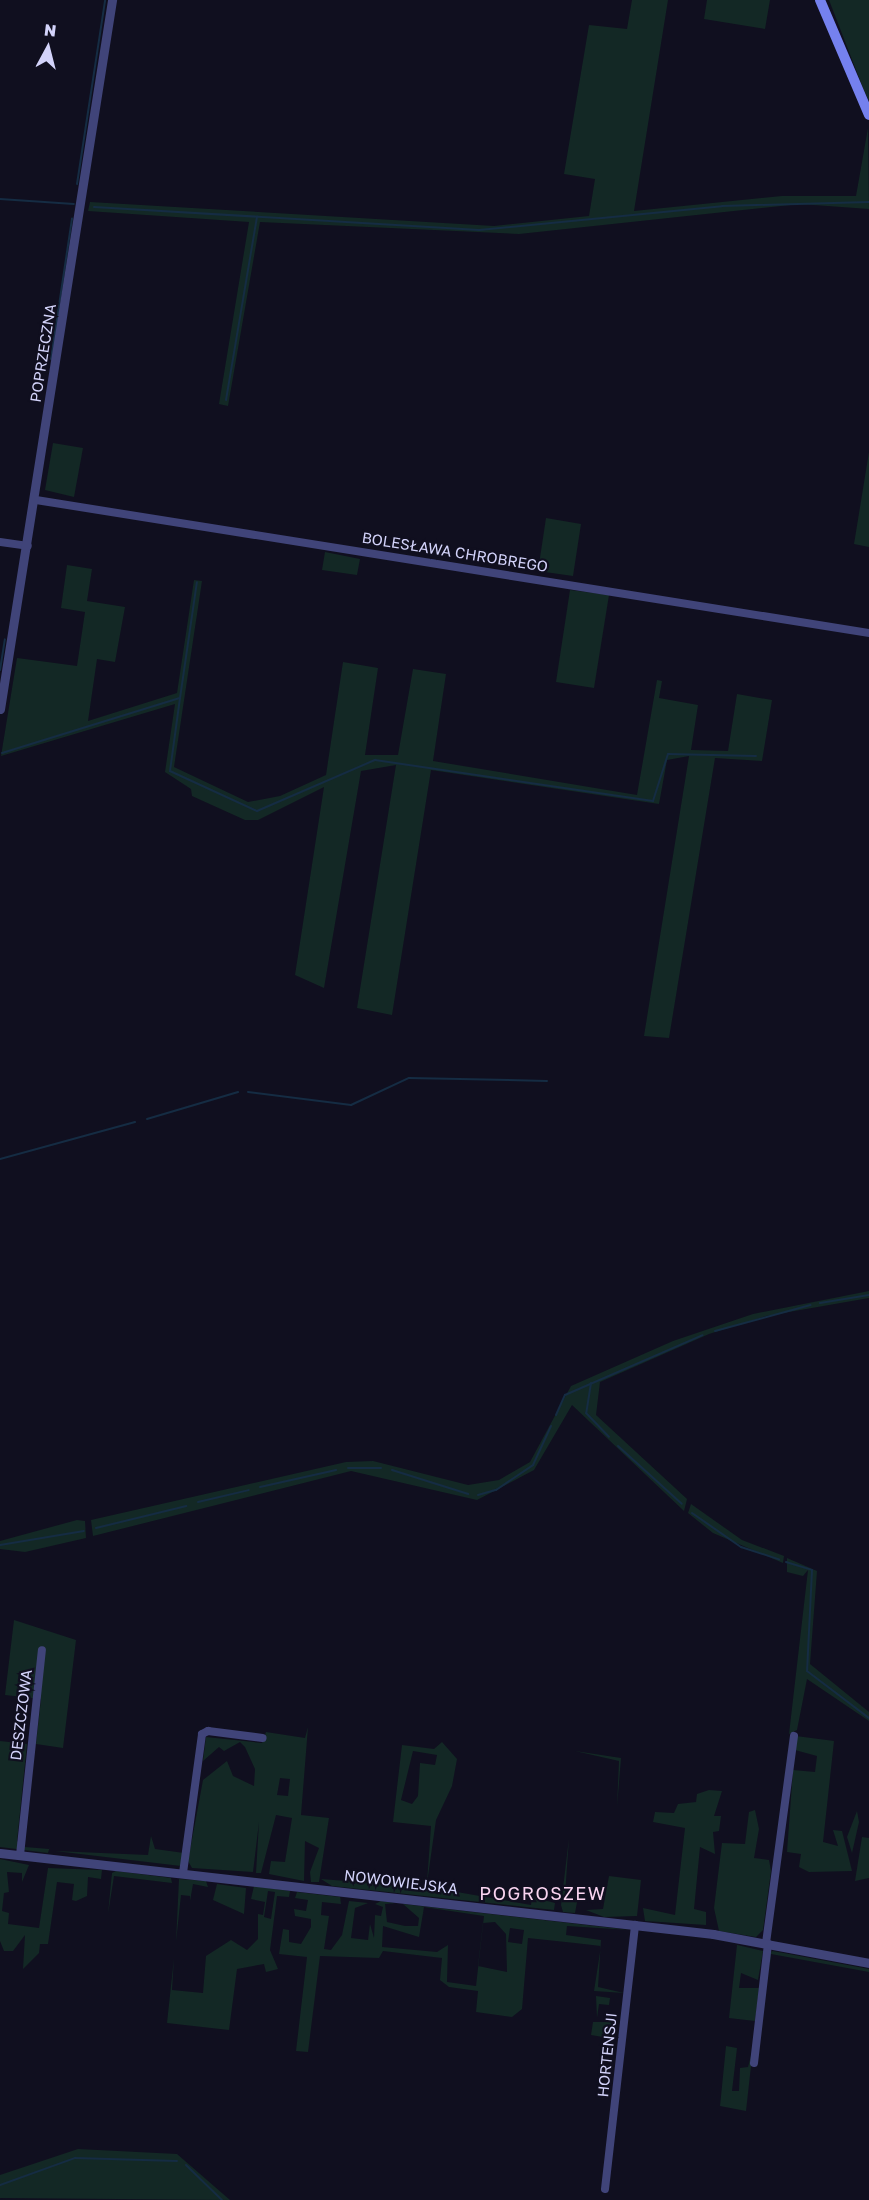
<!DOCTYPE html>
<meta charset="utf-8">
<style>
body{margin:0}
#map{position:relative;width:869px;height:2200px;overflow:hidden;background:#100f1f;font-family:"Golos Text",sans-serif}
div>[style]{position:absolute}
.green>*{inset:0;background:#132825}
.stream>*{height:2px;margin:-1px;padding:0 1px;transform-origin:1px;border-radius:1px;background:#152c43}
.minor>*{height:8px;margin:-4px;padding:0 4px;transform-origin:4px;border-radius:4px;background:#404479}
.tertiary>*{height:9px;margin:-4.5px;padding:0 4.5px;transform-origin:4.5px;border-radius:4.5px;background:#404479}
.secondary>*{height:10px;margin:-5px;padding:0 5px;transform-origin:5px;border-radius:5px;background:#7581ee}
span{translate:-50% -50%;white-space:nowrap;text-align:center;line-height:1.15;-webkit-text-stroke:4.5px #100f1f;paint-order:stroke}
.street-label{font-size:15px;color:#d3d3fa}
.quarter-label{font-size:18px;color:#fad5f1;letter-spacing:1.5px}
.north{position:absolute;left:18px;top:18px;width:60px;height:60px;-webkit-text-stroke:4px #100f1f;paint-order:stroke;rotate:7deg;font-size:16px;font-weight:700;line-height:24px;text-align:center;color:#d3d3fa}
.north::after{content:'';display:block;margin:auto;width:21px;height:27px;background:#d3d3fa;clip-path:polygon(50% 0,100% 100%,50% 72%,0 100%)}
</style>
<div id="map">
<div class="green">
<i style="clip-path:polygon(632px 0,668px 0,634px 211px,782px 196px,856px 196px,868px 128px,869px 209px,800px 204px,519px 234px,260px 222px,228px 406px,219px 404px,249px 222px,88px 211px,90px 202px,494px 226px,589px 216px,595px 179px,564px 174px,589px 25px,627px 29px)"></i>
<i style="clip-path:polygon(707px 0,770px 0,765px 29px,704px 19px)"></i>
<i style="clip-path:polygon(829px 0,869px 0,869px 101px,863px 88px)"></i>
<i style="clip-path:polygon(53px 443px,83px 448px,74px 497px,45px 490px)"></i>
<i style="clip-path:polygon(869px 452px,869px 547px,854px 544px)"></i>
<i style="clip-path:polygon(546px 518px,581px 524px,573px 576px,538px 571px)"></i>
<i style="clip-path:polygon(325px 552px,360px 559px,357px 575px,322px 570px)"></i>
<i style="clip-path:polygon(67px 565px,92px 569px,87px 601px,125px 607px,115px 662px,97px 659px,88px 721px,177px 693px,194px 580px,202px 581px,174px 767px,248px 802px,280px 796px,326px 775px,343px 662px,378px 668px,365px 755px,398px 755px,413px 669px,446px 674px,433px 761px,637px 795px,657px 680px,662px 681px,659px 698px,698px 705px,691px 750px,728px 751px,737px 694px,772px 700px,762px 761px,715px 758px,669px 1038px,644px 1036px,689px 756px,667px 760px,659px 804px,431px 770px,392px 1015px,357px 1008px,396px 765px,361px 771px,324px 988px,295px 975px,324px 787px,258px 820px,245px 820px,192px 796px,191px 789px,165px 772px,175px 704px,1px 756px,17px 658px,77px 666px,85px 612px,61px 608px)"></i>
<i style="clip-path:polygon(570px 590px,609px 595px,594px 688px,556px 682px)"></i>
<i style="clip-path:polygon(869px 1291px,869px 1298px,766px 1316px,709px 1334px,600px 1382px,596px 1415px,687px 1499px,684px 1511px,572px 1405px,534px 1470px,477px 1500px,351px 1471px,93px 1536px,91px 1520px,346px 1462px,373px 1461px,468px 1485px,499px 1480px,530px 1462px,571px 1386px,673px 1341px,753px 1314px)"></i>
<i style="clip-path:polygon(691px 1504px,742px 1540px,784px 1556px,783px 1563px,713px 1533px,688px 1513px)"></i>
<i style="clip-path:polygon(77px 1520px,85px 1521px,86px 1538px,25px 1552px,0 1549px,0 1541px)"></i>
<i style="clip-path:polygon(787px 1558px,817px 1571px,810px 1664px,869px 1712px,869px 1721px,807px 1679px,797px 1730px,789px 1734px,808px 1570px,803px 1576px,787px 1572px)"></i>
<i style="clip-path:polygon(14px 1620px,76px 1640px,63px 1748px,36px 1744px,41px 1699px,5px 1695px)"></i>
<i style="clip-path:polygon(evenodd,308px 1727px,301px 1815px,329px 1818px,319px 1882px,311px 1882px,310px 1872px,319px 1848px,305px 1841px,304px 1881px,269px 1874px,271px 1861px,285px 1862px,292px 1818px,276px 1815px,261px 1873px,256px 1873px,259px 1822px,253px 1872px,192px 1868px,188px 1861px,203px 1780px,227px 1761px,233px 1776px,254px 1786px,255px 1769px,245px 1747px,240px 1742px,224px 1751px,219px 1747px,203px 1761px,206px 1737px,262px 1743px,266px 1732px,305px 1738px,308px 1727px,280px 1778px,290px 1779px,288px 1796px,277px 1795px,280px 1778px)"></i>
<i style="clip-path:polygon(796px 1736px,834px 1741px,823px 1842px,838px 1846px,833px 1830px,842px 1831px,852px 1871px,809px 1872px,799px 1867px,801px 1854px,787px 1852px,793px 1770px,815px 1772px,817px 1756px,795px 1750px)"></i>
<i style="clip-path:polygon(0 1741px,27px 1744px,17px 1841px,25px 1847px,49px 1849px,51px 1843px,48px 1853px,0 1847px)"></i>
<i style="clip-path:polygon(evenodd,442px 1742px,457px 1759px,452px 1786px,436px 1820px,427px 1883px,431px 1826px,393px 1822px,402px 1745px,434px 1749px,442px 1742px,413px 1751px,437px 1755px,435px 1765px,420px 1763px,418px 1796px,412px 1804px,401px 1800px,413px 1751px)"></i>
<i style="clip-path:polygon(575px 1751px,621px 1758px,617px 1807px,619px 1761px)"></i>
<i style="clip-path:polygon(709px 1790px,722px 1791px,714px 1816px,721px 1816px,719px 1831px,713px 1832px,715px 1854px,700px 1847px,694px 1909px,706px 1912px,706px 1925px,645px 1921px,643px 1908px,675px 1915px,685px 1828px,653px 1822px,655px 1812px,674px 1813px,678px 1804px,696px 1802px,697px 1794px)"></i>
<i style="clip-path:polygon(755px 1810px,759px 1829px,754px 1858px,769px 1860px,771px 1871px,763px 1930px,756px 1937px,719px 1931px,714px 1908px,722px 1843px,745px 1844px,749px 1812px)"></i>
<i style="clip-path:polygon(857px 1811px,859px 1822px,852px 1853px,847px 1837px)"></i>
<i style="clip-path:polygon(151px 1836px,155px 1849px,184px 1853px,181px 1866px,55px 1851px,148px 1855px)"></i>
<i style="clip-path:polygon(862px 1837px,869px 1838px,869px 1878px,855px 1881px)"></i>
<i style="clip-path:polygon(569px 1838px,565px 1895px,578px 1897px,575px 1913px,563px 1912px,561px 1905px)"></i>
<i style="clip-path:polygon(0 1859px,29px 1865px,22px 1882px,22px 1873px,7px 1872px,9px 1892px,4px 1893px,2px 1911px,9px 1913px,8px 1924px,39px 1928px,48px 1868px,102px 1870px,101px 1879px,88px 1877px,87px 1896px,76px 1901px,72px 1900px,74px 1884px,57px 1882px,48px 1944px,40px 1944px,39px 1953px,23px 1969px,25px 1935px,13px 1951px,4px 1951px,0 1941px)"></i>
<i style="clip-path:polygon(116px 1871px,171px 1878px,172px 1883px,114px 1876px,108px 1914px,112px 1873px)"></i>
<i style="clip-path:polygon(609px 1876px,641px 1880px,637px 1916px,604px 1917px,586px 1910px,603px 1909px)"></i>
<i style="clip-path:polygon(179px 1879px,206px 1881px,208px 1887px,193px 1884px,190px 1901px,190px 1896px,181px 1895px,176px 1942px)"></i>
<i style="clip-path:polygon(321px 1879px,434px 1888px,531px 1905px,532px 1897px,555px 1903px,554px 1910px,332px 1886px)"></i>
<i style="clip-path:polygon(217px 1884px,246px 1888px,244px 1914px,213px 1900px)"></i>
<i style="clip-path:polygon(evenodd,254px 1886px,290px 1891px,289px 1897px,277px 1896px,270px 1950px,278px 1969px,266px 1972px,264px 1964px,237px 1969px,229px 2030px,167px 2023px,174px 1958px,172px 1990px,203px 1993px,206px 1956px,231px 1940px,247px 1950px,258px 1939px,258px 1914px,263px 1915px,265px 1902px,251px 1899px,254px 1886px,268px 1891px,275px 1892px,271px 1919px,264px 1917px,268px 1891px)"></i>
<i style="clip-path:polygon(evenodd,297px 1892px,340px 1897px,341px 1904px,322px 1902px,321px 1915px,329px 1916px,324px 1949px,331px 1950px,342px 1935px,349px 1901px,368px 1903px,355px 1908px,351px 1938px,368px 1940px,370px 1924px,374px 1938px,375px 1915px,381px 1916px,383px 1907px,375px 1904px,381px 1901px,395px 1903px,385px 1904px,387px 1922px,405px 1926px,418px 1926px,419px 1918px,403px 1904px,630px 1930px,567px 1926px,566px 1935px,601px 1940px,598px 1987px,624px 1993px,594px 1991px,601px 1946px,575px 1943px,528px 1938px,522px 2009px,512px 2017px,476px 2012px,478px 1991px,449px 1987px,440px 1980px,442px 1958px,383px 1951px,379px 1958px,320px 1956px,308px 2052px,296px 2051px,307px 1957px,279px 1954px,283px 1929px,289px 1930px,289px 1942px,301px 1944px,311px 1927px,311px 1919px,295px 1916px,294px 1909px,306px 1911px,308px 1900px,295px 1898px,297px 1892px,424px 1907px,484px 1916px,476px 1986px,447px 1982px,448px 1945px,437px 1952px,382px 1947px,383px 1926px,419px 1937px,424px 1907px,297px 1892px,495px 1922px,506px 1934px,507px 1972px,478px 1966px,483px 1923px,495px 1922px,297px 1892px,510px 1928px,524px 1930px,522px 1944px,508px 1942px,510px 1928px)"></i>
<i style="clip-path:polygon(712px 1939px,763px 1951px,758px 1980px,741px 1973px,739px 1988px,759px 1988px,755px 2021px,729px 2018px,737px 1945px)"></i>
<i style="clip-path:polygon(773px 1951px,869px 1969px,869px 1972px,771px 1954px,770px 1964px,770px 1952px)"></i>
<i style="clip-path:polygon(596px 1996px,610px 1998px,609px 2005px,599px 2004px,597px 2018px)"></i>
<i style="clip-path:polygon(593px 2022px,617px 2022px,615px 2039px,591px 2035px)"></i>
<i style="clip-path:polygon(726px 2046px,737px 2048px,732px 2091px,739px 2091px,740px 2068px,748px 2067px,753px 2048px,746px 2111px,720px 2106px)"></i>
<i style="clip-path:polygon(78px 2149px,177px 2154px,230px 2200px,0 2198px,0 2175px)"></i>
</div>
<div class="stream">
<i style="left:77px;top:184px;width:186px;rotate:-81.3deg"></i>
<i style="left:0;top:199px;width:74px;rotate:3.9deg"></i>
<i style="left:94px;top:207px;width:386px;rotate:3.4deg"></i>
<i style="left:479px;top:230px;width:244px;rotate:-5.6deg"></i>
<i style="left:722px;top:206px;width:147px;rotate:-1.6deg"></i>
<i style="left:51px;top:359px;width:142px;rotate:-81.5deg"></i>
<i style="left:226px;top:400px;width:186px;rotate:-80.4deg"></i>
<i style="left:0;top:670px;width:31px;rotate:-81deg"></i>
<i style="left:180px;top:698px;width:117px;rotate:-81.7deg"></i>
<i style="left:2px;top:753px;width:186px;rotate:-17.2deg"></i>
<i style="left:180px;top:698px;width:74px;rotate:97.8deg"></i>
<i style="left:170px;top:771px;width:96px;rotate:24.7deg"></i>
<i style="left:257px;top:811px;width:129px;rotate:-23.4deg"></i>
<i style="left:375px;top:760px;width:281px;rotate:8.4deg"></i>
<i style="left:653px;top:801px;width:49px;rotate:-72.3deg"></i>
<i style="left:668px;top:754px;width:88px;rotate:1.3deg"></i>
<i style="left:248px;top:1092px;width:104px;rotate:7.2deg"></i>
<i style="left:351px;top:1105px;width:64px;rotate:-25deg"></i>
<i style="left:409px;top:1078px;width:138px;rotate:1.2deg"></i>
<i style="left:147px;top:1119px;width:95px;rotate:-16.5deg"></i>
<i style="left:0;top:1159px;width:140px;rotate:-15.3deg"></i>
<i style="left:820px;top:1303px;width:50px;rotate:-9.3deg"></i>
<i style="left:715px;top:1331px;width:99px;rotate:-15.2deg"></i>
<i style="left:591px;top:1383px;width:30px;rotate:99deg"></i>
<i style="left:586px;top:1413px;width:33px;rotate:46deg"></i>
<i style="left:556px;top:1415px;width:22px;rotate:-66deg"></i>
<i style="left:565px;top:1395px;width:150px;rotate:-23.5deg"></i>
<i style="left:618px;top:1446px;width:86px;rotate:42.2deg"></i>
<i style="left:348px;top:1468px;width:33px"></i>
<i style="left:392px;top:1470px;width:80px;rotate:17.5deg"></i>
<i style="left:260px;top:1487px;width:78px;rotate:-12.6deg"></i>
<i style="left:478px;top:1495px;width:19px;rotate:-16deg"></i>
<i style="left:496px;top:1490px;width:45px;rotate:-34deg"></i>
<i style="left:533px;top:1465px;width:43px;rotate:-65.2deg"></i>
<i style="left:198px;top:1502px;width:52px;rotate:-13.2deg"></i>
<i style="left:692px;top:1513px;width:60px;rotate:34.8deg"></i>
<i style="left:741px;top:1547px;width:40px;rotate:18deg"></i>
<i style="left:96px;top:1528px;width:93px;rotate:-13.7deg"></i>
<i style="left:0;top:1545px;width:85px;rotate:-9.5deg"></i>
<i style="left:786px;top:1562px;width:27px;rotate:17deg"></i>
<i style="left:812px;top:1570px;width:101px;rotate:92.8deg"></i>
<i style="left:807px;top:1671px;width:78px;rotate:37.2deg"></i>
<i style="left:186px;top:2165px;width:50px;rotate:44.2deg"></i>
<i style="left:0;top:2185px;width:80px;rotate:-19.8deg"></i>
<i style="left:75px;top:2158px;width:102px;rotate:1.7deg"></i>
</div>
<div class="minor">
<i style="left:36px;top:500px;width:844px;rotate:9.07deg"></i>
<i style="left:0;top:542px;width:28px;rotate:8deg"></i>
<i style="left:20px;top:1855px;width:206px;rotate:-83.9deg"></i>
<i style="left:183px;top:1873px;width:140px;rotate:-82.2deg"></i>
<i style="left:202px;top:1734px;width:7px;rotate:-27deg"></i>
<i style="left:208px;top:1731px;width:55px;rotate:7.3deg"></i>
<i style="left:766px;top:1943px;width:209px;rotate:-82.3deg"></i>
<i style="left:754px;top:2063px;width:120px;rotate:-83.3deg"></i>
<i style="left:605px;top:2189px;width:266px;rotate:-83.5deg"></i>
</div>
<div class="tertiary">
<i style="left:0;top:709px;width:718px;rotate:-81.02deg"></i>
<i style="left:0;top:1853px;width:718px;rotate:6.48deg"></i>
<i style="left:713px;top:1934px;width:159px;rotate:10.5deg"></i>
</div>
<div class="secondary">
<i style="left:820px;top:0;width:125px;rotate:66.9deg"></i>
</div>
<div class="street-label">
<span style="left:43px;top:353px;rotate:-81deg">POPRZECZNA</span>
<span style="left:455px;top:552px;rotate:9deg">BOLESŁAWA CHROBREGO</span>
<span style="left:21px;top:1715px;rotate:-83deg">DESZCZOWA</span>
<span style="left:401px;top:1882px;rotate:7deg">NOWOWIEJSKA</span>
<span style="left:607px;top:2055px;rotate:-84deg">HORTENSJI</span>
</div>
<div class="quarter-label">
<span style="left:543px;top:1893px">POGROSZEW</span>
</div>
<div class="north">N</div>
</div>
